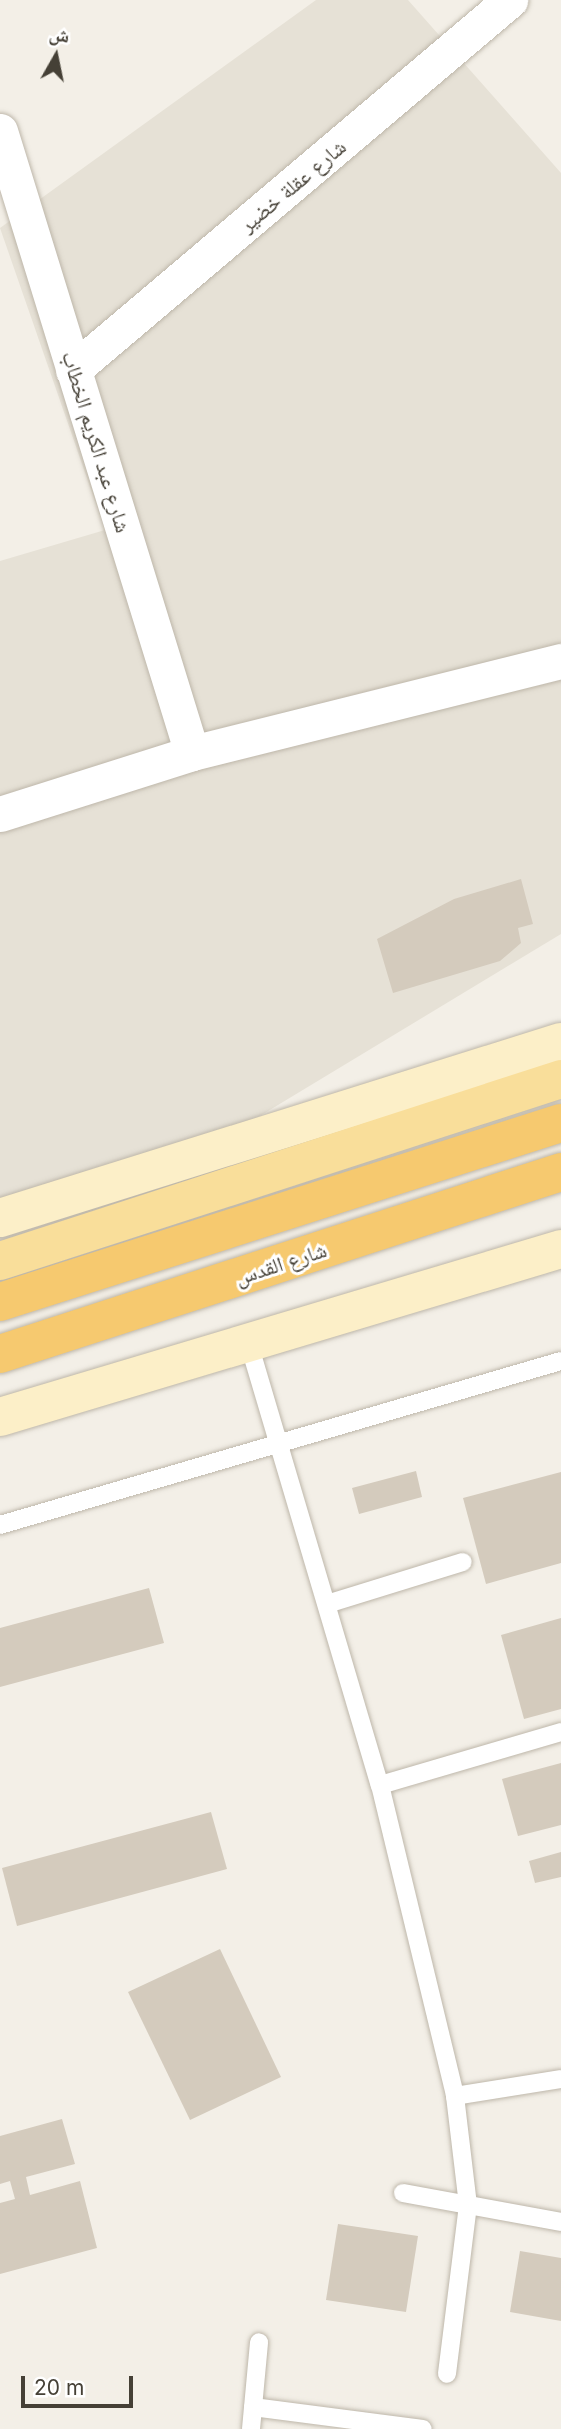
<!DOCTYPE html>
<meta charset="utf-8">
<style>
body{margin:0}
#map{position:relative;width:561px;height:2429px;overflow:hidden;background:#f3efe7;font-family:Inter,"Noto Naskh Arabic",sans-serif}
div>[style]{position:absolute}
.residential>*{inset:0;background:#e6e1d6}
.building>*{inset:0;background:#d4cbbd}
.roads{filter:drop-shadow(0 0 2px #beb7aa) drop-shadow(0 0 2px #beb7aa)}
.lane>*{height:18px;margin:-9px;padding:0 9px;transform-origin:9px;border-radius:9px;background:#fff}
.street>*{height:35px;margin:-17.5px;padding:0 17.5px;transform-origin:17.5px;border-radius:17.5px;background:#fff}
.secondary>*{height:38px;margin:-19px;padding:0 19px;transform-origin:19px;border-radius:19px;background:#fcefc8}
.primary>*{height:38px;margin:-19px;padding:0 19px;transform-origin:19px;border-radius:19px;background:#f9de9a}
.highway>*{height:38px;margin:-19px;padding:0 19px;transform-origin:19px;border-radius:19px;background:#f6c96f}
span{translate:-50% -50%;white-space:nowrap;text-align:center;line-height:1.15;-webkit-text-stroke:6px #fff;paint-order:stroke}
.street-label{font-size:21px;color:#454036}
.north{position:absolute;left:21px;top:21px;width:70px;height:70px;-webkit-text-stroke:5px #fff;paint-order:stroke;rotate:9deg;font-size:19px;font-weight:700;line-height:28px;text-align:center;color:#454036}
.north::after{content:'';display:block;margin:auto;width:24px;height:32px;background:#454036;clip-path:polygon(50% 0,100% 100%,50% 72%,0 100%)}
.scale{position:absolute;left:21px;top:2376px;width:112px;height:32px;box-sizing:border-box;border:4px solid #454036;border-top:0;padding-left:9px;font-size:21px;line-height:24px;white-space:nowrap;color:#454036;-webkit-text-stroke:5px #fff;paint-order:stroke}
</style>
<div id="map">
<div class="residential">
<i style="clip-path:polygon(316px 0,408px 0,561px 173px,561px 934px,220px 1140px,0 1199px,0 561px,105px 530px,0 228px)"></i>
</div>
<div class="building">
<i style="clip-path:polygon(521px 879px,533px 924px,518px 928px,521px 943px,500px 961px,393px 993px,377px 939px,454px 899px)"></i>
<i style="clip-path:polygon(416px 1471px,422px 1497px,359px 1514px,352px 1488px)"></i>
<i style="clip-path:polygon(561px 1472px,561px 1563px,486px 1584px,463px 1498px)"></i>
<i style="clip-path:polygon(149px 1588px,164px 1643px,0 1687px,0 1628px)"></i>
<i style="clip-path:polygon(561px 1618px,561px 1709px,524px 1719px,501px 1635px)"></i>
<i style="clip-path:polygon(561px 1763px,561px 1825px,518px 1836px,502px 1779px)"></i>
<i style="clip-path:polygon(211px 1812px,227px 1869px,17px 1926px,2px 1868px)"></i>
<i style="clip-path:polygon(561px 1852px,561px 1877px,535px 1883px,529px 1861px)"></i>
<i style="clip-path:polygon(220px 1949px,281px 2077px,190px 2120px,128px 1992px)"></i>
<i style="clip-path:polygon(62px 2119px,75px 2164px,26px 2177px,30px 2195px,80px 2181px,97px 2248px,0 2274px,0 2203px,15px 2199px,10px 2181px,0 2184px,0 2136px)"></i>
<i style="clip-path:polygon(338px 2224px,418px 2236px,406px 2312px,326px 2300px)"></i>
<i style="clip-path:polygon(520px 2251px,561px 2258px,561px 2321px,510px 2312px)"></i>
</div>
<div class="roads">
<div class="lane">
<i style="left:249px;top:1344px;width:460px;rotate:73.5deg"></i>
<i style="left:380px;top:1785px;width:320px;rotate:76.4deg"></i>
<i style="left:455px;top:2096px;width:110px;rotate:83.2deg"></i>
<i style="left:468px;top:2205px;width:170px;rotate:97.1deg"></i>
<i style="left:0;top:1525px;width:584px;rotate:-16.3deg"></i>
<i style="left:327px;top:1604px;width:142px;rotate:-17.2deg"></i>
<i style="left:380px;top:1785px;width:189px;rotate:-16.3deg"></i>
<i style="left:455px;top:2096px;width:107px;rotate:-9.1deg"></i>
<i style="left:403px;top:2193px;width:161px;rotate:10.4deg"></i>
<i style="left:253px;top:2407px;width:171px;rotate:7.4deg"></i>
<i style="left:251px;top:2429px;width:87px;rotate:-84.7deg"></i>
</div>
<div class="street">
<i style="left:0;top:131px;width:651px;rotate:72.85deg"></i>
<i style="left:73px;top:370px;width:573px;rotate:-40.25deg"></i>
<i style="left:0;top:814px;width:201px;rotate:-17.6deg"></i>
<i style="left:192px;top:753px;width:380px;rotate:-14deg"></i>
</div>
<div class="secondary">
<i style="left:0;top:1218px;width:588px;rotate:-17.42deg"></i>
<i style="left:0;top:1417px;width:586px;rotate:-16.67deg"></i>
</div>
<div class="primary">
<i style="left:0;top:1261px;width:590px;rotate:-17.97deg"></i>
</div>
<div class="highway">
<i style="left:0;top:1302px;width:589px;rotate:-17.7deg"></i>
<i style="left:0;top:1354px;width:590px;rotate:-17.97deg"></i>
</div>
</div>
<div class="street-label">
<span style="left:293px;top:186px;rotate:-40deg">شارع عقلة خضير</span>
<span style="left:96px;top:442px;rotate:73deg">شارع عبد الكريم الخطاب</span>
<span style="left:281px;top:1264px;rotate:-18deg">شارع القدس</span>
</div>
<div class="north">ش</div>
<div class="scale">20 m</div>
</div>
